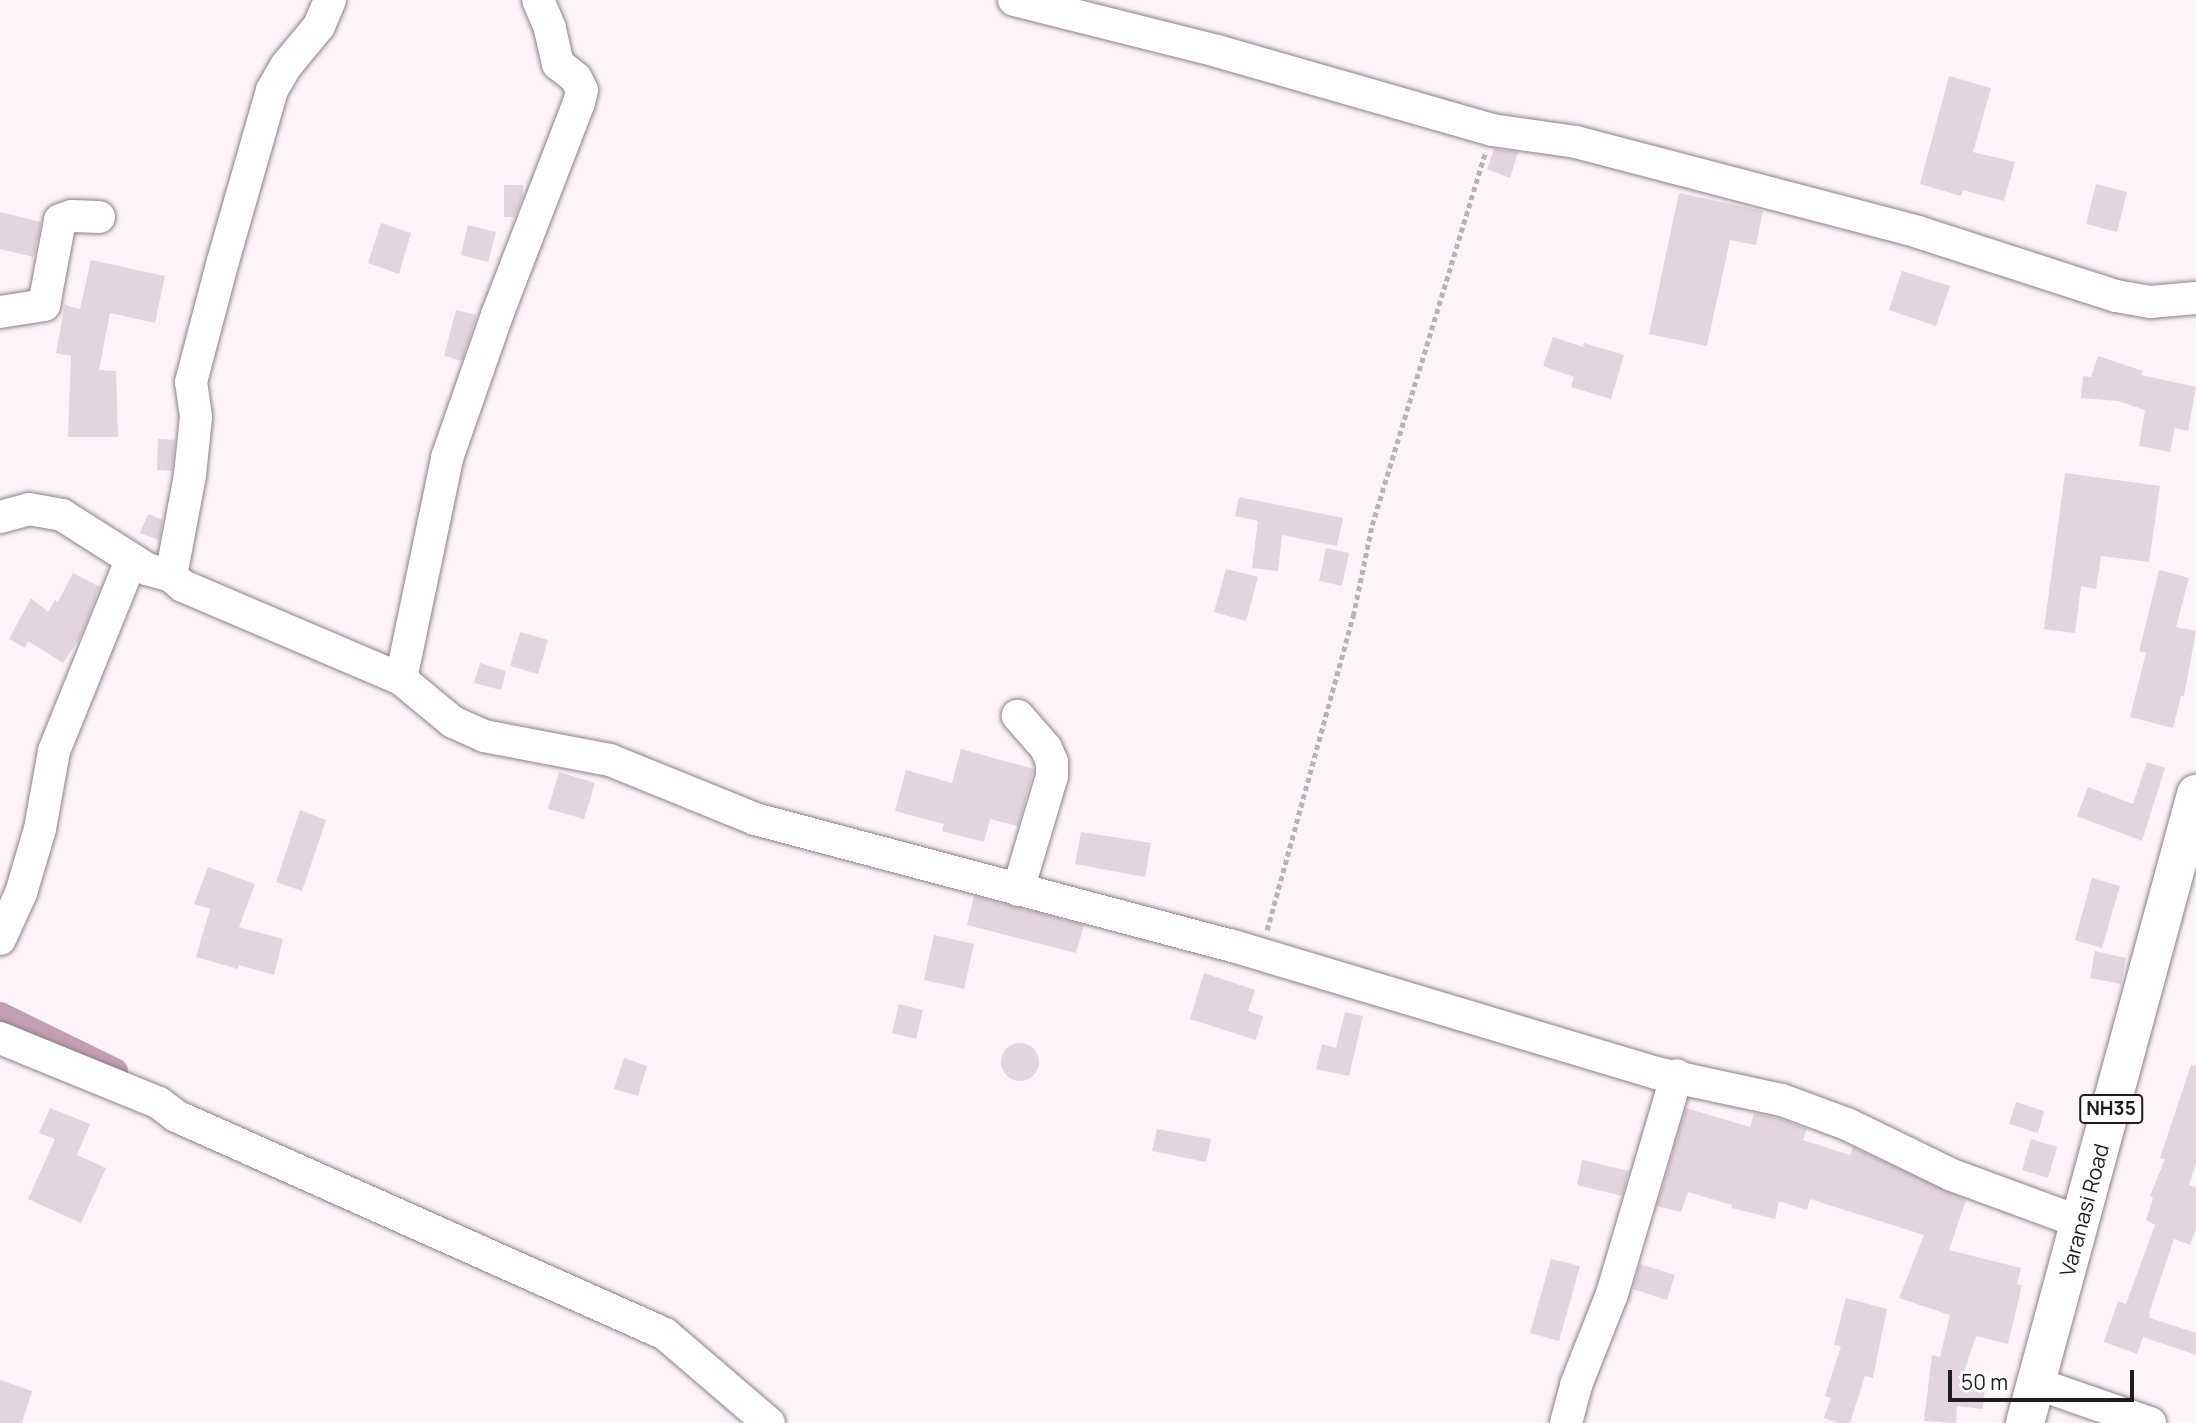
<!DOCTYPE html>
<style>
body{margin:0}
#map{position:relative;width:2196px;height:1423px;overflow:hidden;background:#fdf3f9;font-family:Manrope,sans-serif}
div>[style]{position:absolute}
.canal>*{height:26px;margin:-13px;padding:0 13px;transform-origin:13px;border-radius:13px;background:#c39fb3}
.building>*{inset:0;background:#e4d4dd}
.round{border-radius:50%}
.path>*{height:4.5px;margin-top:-2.25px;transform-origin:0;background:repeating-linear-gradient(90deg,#bbb2b7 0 5px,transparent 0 8.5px)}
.roads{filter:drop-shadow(0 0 2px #8e7f87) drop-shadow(0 0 2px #8e7f87)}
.minor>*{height:32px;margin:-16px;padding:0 16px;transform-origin:16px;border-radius:16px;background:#fff}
.highway>*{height:38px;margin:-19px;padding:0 19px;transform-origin:19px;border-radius:19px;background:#fff}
span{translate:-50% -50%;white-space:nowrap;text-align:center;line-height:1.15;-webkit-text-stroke:6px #fff;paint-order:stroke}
.shield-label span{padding:2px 5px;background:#fff;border:2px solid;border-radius:5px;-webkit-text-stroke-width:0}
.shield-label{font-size:19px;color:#211b1e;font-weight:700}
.street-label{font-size:21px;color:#211b1e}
.scale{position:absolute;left:1948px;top:1370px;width:186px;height:32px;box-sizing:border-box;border:4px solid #211b1e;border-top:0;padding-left:9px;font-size:21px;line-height:24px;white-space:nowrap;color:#211b1e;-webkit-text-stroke:5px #fff;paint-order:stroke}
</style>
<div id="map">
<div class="canal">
<i style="left:0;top:1015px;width:128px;rotate:26deg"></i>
</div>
<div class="building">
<i style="clip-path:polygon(1949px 76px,1991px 88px,1973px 152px,2015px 162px,2004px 201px,1963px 190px,1961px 196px,1920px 184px)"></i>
<i style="clip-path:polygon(1494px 149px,1518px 152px,1510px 178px,1487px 169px)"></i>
<i style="clip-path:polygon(2096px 184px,2127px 192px,2117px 232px,2086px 224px)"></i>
<i style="clip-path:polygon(504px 185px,523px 185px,523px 196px,515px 217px,504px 217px)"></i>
<i style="clip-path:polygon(1679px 193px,1763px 211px,1756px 245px,1730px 240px,1707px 346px,1649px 334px)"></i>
<i style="clip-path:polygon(0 212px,41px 222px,34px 257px,0 249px)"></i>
<i style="clip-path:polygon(381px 223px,411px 233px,399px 274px,368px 263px)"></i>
<i style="clip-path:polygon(468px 225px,496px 232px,488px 262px,461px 255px)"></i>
<i style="clip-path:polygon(91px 260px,165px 276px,155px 323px,110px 313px,99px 370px,116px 371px,118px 437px,68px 437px,71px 356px,56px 353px,65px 305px,80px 309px)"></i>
<i style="clip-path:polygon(1902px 271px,1950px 286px,1936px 326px,1889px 310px)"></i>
<i style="clip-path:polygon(456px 310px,477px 315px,462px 361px,444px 356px)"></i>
<i style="clip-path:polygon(1553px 337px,1583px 347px,1584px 343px,1624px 355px,1611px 399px,1571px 387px,1574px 377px,1543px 366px)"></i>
<i style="clip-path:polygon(2098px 356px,2143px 371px,2141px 375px,2196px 387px,2188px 431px,2175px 428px,2170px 452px,2139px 446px,2145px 410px,2118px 401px,2081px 398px,2083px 376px,2091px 377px)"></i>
<i style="clip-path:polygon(158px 439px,175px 440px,172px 471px,157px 470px)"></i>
<i style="clip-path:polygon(2065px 473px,2160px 486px,2149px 562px,2101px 556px,2096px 589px,2081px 586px,2075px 633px,2044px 629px)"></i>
<i style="clip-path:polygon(1239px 497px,1343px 518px,1337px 546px,1282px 535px,1278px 571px,1252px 568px,1258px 521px,1235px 516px)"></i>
<i style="clip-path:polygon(148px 514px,163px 520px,159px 540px,140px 533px)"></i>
<i style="clip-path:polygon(1326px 548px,1349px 553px,1342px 586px,1319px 581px)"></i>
<i style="clip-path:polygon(1226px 569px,1258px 577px,1246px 621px,1214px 612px)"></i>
<i style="clip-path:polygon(2159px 570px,2189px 578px,2176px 627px,2196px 631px,2184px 696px,2181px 696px,2173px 728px,2130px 717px,2146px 653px,2139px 651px)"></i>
<i style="clip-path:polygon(73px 573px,100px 587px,81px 636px,63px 663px,28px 641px,25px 648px,9px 639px,31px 598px,48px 612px,55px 600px,58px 602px)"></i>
<i style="clip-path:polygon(520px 632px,548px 640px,538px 674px,510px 666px)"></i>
<i style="clip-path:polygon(480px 663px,506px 671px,501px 690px,474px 683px)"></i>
<i style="clip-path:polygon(961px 749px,1034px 769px,1018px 826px,990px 819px,984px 842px,942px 831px,944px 824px,895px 811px,906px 770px,952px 783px)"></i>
<i style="clip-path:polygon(2147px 762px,2165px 768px,2142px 841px,2077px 816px,2088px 787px,2133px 804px)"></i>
<i style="clip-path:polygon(559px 772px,595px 783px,584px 819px,548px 809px)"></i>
<i style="clip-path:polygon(300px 810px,326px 820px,302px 891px,276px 882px)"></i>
<i style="clip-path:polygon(1081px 832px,1151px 843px,1145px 877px,1075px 864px)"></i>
<i style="clip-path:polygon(208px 867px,255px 884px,239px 927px,283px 939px,274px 975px,239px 965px,238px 969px,196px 957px,210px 909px,194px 904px)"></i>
<i style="clip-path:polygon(2092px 878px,2120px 886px,2102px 948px,2075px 940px)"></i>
<i style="clip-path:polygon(974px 896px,1084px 925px,1076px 953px,967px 925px)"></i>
<i style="clip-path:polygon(934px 935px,974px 944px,964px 989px,924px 980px)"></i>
<i style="clip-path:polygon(2095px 951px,2126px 958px,2121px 984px,2090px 978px)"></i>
<i style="clip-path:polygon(1204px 973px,1255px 990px,1248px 1011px,1263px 1016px,1256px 1040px,1190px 1019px)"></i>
<i style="clip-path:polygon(899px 1004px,923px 1010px,916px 1039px,892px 1033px)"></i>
<i style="clip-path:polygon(1345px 1012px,1363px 1016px,1349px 1076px,1316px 1069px,1322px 1044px,1336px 1048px)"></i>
<i class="round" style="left:1001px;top:1043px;width:38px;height:38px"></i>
<i style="clip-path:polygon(624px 1058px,647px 1066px,638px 1096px,614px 1089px)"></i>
<i style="clip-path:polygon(2191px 1065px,2196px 1066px,2196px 1163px,2189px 1185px,2196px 1187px,2196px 1228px,2190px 1245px,2174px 1239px,2149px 1313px,2150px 1318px,2196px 1333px,2196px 1355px,2143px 1337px,2137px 1354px,2104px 1342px,2118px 1301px,2126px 1304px,2155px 1225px,2146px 1220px,2153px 1198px,2150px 1196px,2165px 1159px,2160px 1158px)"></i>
<i style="clip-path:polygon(2016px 1102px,2044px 1111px,2038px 1133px,2009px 1124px)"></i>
<i style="clip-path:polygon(50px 1108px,90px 1124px,77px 1155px,106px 1168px,81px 1223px,28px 1199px,55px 1139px,39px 1133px)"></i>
<i style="clip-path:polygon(1686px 1108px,1750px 1127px,1754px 1113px,1777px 1118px,1807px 1129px,1803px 1140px,1850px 1155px,1853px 1147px,1966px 1200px,1949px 1250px,2021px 1268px,2017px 1284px,2022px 1285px,2008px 1344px,1976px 1336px,1960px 1384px,1985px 1387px,1983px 1409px,1957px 1406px,1956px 1423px,1924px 1421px,1932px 1355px,1940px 1357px,1950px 1315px,1899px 1298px,1924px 1235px,1810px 1199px,1807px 1210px,1779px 1201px,1775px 1219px,1732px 1208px,1732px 1205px,1688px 1192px,1681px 1212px,1657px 1206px)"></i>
<i style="clip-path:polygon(1157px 1129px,1211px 1139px,1206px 1162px,1152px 1151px)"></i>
<i style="clip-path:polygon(2031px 1139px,2057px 1147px,2048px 1178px,2022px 1170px)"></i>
<i style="clip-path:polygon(1582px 1160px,1629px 1171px,1622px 1196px,1577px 1185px)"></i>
<i style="clip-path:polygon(1551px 1259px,1580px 1266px,1559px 1341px,1530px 1333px)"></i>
<i style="clip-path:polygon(1640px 1264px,1675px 1275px,1667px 1300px,1633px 1289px)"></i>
<i style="clip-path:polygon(1846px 1298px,1887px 1309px,1873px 1378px,1865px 1376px,1850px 1423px,1839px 1423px,1824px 1418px,1831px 1398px,1825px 1396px,1841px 1346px,1834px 1345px)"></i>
<i style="clip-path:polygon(0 1380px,32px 1391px,22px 1423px,0 1423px)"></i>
</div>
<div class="path">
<i style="left:1267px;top:930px;width:326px;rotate:-74.7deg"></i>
<i style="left:1353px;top:616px;width:93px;rotate:-78.2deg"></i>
<i style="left:1372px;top:525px;width:388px;rotate:-73.1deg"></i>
</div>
<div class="roads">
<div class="minor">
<i style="left:1014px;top:0;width:209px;rotate:14.1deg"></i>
<i style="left:1217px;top:51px;width:286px;rotate:16deg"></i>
<i style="left:1492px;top:130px;width:85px;rotate:8.1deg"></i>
<i style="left:1576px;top:142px;width:354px;rotate:14.7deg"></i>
<i style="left:1918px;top:232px;width:208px;rotate:17.9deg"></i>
<i style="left:2116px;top:296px;width:35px;rotate:10deg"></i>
<i style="left:2150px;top:302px;width:46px;rotate:-5deg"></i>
<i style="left:0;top:312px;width:45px;rotate:-9deg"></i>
<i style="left:44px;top:305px;width:86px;rotate:-79.3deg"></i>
<i style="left:60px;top:220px;width:13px;rotate:-18deg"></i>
<i style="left:72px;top:216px;width:27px;rotate:2deg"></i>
<i style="left:0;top:517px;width:30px;rotate:-15deg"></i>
<i style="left:29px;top:509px;width:34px;rotate:10deg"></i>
<i style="left:62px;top:515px;width:101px;rotate:32.4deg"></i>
<i style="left:147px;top:569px;width:25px;rotate:16deg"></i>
<i style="left:171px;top:576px;width:16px;rotate:40deg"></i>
<i style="left:183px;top:586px;width:237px;rotate:23.1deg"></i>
<i style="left:401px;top:679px;width:67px;rotate:39.6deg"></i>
<i style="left:453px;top:722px;width:34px;rotate:24deg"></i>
<i style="left:484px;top:736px;width:128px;rotate:10.8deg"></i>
<i style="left:610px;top:760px;width:157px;rotate:22.1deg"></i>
<i style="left:755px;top:819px;width:495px;rotate:14.9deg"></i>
<i style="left:1233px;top:946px;width:442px;rotate:16.7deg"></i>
<i style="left:1656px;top:1073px;width:129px;rotate:12.1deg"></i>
<i style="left:1782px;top:1100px;width:69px;rotate:20.3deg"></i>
<i style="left:1847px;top:1124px;width:117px;rotate:25.9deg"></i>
<i style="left:1952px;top:1175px;width:136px;rotate:20.2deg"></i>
<i style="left:171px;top:576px;width:103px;rotate:-79.3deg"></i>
<i style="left:190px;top:475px;width:58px;rotate:-84.1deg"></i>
<i style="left:196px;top:417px;width:35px;rotate:-98deg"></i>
<i style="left:191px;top:382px;width:125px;rotate:-75.2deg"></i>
<i style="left:223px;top:261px;width:178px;rotate:-74deg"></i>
<i style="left:272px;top:90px;width:28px;rotate:-60deg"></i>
<i style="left:286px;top:66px;width:52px;rotate:-50.5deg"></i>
<i style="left:319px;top:26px;width:28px;rotate:-67deg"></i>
<i style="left:401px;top:679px;width:226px;rotate:-78.2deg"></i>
<i style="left:447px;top:458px;width:151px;rotate:-70.7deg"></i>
<i style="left:497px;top:315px;width:227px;rotate:-68.9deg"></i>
<i style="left:579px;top:103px;width:13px;rotate:-77deg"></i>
<i style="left:582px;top:90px;width:13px;rotate:-117deg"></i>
<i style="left:576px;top:78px;width:23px;rotate:-142deg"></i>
<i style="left:558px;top:64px;width:37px;rotate:-103deg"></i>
<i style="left:550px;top:28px;width:30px;rotate:-113deg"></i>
<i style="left:1018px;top:890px;width:119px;rotate:-73.4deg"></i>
<i style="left:1052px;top:776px;width:14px;rotate:-90deg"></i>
<i style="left:1052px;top:762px;width:15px;rotate:-113deg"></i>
<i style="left:1046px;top:748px;width:43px;rotate:-131.2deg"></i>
<i style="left:0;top:939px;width:51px;rotate:-65.5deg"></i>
<i style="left:21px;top:893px;width:67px;rotate:-73.5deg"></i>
<i style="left:40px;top:829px;width:79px;rotate:-79.8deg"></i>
<i style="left:54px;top:751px;width:206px;rotate:-68deg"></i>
<i style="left:0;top:1038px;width:172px;rotate:22.2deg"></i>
<i style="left:159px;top:1103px;width:21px;rotate:37deg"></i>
<i style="left:176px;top:1116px;width:535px;rotate:24.03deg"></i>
<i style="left:665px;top:1334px;width:137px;rotate:40.6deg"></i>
<i style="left:2035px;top:1383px;width:122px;rotate:19.2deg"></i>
<i style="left:1566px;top:1423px;width:39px;rotate:-75deg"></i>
<i style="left:1576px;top:1385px;width:98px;rotate:-68.4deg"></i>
<i style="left:1612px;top:1294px;width:228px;rotate:-73.5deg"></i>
</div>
<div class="highway">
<i style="left:2025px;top:1423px;width:652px;rotate:-74.79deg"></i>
</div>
</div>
<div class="shield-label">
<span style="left:2111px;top:1109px">NH35</span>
</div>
<div class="street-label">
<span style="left:2084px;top:1210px;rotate:-75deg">Varanasi Road</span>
</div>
<div class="scale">50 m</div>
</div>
